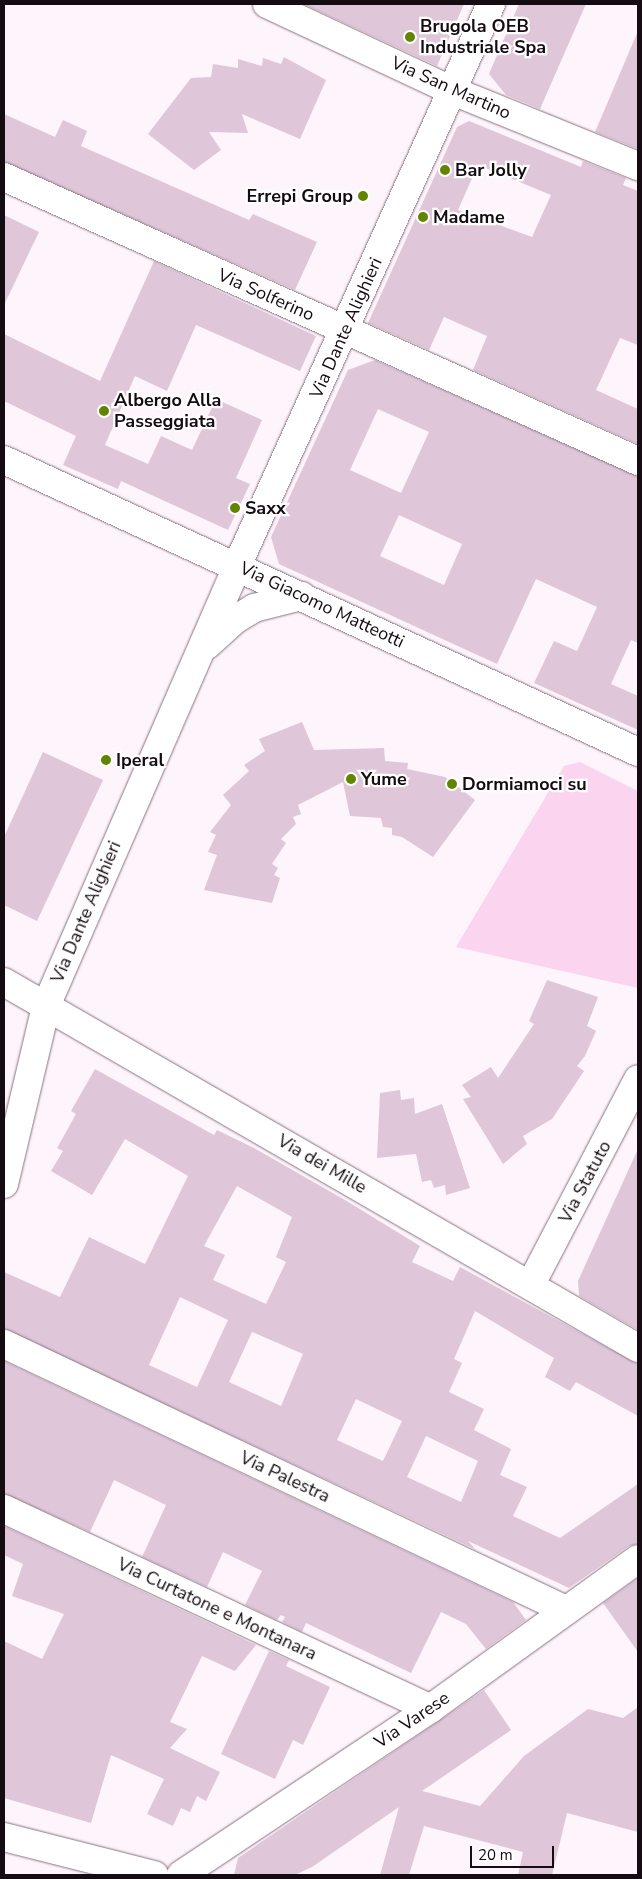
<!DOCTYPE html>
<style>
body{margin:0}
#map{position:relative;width:642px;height:1879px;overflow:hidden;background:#fef4fb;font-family:"Nunito Sans",sans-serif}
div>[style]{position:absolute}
.green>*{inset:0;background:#fbd4f0}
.building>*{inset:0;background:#dfc6d8}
.roads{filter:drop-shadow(0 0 1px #887282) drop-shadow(0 0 1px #887282)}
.minor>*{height:28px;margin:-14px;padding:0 14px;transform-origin:14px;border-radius:14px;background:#fff}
.tertiary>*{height:28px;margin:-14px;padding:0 14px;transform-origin:14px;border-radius:14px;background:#fff}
.dots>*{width:14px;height:14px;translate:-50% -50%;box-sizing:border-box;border:2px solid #fff;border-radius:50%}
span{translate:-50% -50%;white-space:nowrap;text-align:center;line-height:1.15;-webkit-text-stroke:4.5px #fff;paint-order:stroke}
.poi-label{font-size:18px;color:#140c12;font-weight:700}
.left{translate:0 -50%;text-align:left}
.right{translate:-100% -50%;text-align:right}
.street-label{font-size:18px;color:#140c12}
.frame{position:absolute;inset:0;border:5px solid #140c12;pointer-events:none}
.scale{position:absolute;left:470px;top:1846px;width:84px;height:22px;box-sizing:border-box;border:2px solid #140c12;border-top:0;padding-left:6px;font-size:15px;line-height:18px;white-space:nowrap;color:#140c12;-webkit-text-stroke:4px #fff;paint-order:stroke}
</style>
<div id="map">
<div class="green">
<i style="clip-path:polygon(580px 762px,638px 791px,638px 988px,456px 947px,564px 766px)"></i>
</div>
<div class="building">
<i style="clip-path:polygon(303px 4px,464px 4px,437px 66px)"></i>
<i style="clip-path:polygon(519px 4px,586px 4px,540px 109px,506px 95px,489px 74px)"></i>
<i style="clip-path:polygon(638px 31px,638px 149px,595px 132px)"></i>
<i style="clip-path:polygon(284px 57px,326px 80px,300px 139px,242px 114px,248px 133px,209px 132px,221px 150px,194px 170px,148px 134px,191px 78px,211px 77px,213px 64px,238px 68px,238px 59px,262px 66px,263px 58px,281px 64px)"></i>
<i style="clip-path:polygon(4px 114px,55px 137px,63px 120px,87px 131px,81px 146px,249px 220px,253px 214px,317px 242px,295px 290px,4px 162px)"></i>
<i style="clip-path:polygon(evenodd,469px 121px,581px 167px,583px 161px,626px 178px,623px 185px,638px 191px,638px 345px,620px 338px,596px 390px,638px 409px,638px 444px,473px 370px,487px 336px,444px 317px,429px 350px,368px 323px,457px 127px,469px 121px,478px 165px,551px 195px,532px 237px,458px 210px,478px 165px)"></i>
<i style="clip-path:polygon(4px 215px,39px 232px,4px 305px)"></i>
<i style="clip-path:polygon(154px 261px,316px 336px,300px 371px,196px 325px,167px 391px,135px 376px,105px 445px,148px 464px,161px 436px,192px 450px,216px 399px,262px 420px,236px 478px,250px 484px,228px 530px,121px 481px,118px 489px,63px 465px,76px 436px,4px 401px,4px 334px,100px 381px)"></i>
<i style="clip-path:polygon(evenodd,375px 360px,638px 476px,638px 643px,631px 640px,611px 684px,638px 696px,638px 730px,534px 683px,554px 641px,577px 651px,597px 607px,536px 579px,497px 664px,279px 564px,271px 537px,348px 370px,375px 360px,378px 409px,429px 432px,401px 493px,350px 470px,378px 409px,375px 360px,399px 515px,462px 544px,444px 585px,380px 556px,399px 515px)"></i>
<i style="clip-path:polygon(302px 722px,314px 750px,384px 748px,385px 761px,408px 763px,407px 769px,445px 777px,475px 800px,433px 857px,402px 837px,392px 835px,392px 828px,383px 827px,381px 818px,350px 816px,343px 782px,298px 805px,301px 814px,293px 817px,296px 824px,281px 839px,286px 843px,272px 864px,278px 868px,274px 875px,280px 878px,272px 903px,204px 890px,217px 855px,208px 852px,216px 835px,210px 832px,231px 805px,223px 795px,249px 771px,244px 765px,265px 751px,259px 739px)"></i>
<i style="clip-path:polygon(43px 752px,103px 780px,37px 921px,4px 905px,4px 837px)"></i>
<i style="clip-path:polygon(547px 980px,598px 997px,587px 1026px,596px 1031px,585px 1056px,577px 1066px,584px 1071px,552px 1119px,523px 1136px,527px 1144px,503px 1164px,463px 1099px,471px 1097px,462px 1085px,491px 1067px,498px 1078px,534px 1024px,529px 1021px)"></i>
<i style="clip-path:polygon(evenodd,95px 1069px,214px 1135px,217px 1130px,254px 1148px,345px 1200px,420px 1246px,412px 1262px,453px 1281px,460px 1267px,638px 1364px,638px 1416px,576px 1382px,570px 1391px,545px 1377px,554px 1358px,475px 1311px,454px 1359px,462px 1363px,449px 1392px,484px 1409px,474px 1430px,511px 1449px,500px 1475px,527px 1487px,513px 1516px,560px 1538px,638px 1484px,638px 1544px,629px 1546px,569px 1588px,468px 1541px,475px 1549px,4px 1329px,4px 1272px,60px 1297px,89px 1237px,145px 1264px,188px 1176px,125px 1139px,92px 1195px,51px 1171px,63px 1151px,57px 1148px,76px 1114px,71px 1111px,95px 1069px,237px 1186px,292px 1217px,276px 1257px,286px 1262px,266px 1304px,213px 1280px,225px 1255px,204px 1246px,237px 1186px,95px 1069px,180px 1297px,228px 1320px,197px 1387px,149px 1365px,180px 1297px,95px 1069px,252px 1332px,303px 1354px,281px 1406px,229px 1382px,252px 1332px,95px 1069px,356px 1399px,402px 1421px,383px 1461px,337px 1440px,356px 1399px,95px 1069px,426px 1436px,478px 1461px,461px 1502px,407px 1477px,426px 1436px)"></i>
<i style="clip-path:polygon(400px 1090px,401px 1100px,414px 1098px,415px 1114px,442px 1104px,470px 1188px,446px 1195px,445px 1185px,434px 1188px,431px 1180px,422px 1182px,416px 1154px,377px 1158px,380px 1093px)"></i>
<i style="clip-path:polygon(638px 1149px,638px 1330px,579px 1296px,578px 1281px)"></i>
<i style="clip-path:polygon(4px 1361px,513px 1602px,526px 1620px,486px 1649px,466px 1624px,441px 1612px,411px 1673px,306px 1623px,302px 1632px,282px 1622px,285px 1617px,281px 1615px,277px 1620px,245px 1605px,262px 1571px,223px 1552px,207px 1587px,142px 1557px,166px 1505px,114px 1480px,90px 1532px,4px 1494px)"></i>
<i style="clip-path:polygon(4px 1526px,256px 1645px,235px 1671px,202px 1656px,170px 1722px,187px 1729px,170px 1748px,220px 1772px,206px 1801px,197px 1796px,190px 1812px,181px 1808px,173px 1826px,147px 1814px,164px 1779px,111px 1755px,91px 1823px,4px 1798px,4px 1641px,42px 1659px,64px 1614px,12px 1596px,23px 1564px,4px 1555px)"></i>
<i style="clip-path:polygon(638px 1578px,638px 1652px,603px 1603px)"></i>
<i style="clip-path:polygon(269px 1651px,289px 1660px,286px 1666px,330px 1687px,303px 1745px,293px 1740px,275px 1779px,221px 1754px)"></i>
<i style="clip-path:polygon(484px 1690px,511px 1730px,422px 1791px,480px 1806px,524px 1756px,588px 1709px,623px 1718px,638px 1707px,638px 1832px,567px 1813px,552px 1875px,518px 1875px,523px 1852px,424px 1826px,409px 1875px,380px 1875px,399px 1807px,312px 1867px,295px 1875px,234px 1875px,238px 1858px)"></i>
</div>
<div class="roads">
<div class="minor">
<i style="left:267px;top:4px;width:205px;rotate:25.1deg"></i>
<i style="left:453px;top:91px;width:200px;rotate:22.1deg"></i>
<i style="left:4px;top:177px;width:695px;rotate:24.13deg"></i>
<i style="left:207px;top:645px;width:39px;rotate:-42deg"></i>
<i style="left:236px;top:619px;width:21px;rotate:-31deg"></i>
<i style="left:254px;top:608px;width:49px;rotate:-14.3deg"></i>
<i style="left:4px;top:982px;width:732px;rotate:30deg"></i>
<i style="left:4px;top:1184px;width:183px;rotate:-76.7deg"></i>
<i style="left:46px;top:1006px;width:480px;rotate:-66.5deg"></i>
<i style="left:237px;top:566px;width:617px;rotate:-65.68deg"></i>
<i style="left:531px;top:1284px;width:231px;rotate:-62.4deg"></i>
<i style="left:4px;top:1344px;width:622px;rotate:25.33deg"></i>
<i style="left:4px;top:1509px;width:471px;rotate:25.1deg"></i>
<i style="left:4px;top:1837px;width:155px;rotate:14.2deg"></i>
<i style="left:181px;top:1875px;width:299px;rotate:-33.7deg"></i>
<i style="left:430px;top:1709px;width:256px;rotate:-35.8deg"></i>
</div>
<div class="tertiary">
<i style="left:4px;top:460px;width:698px;rotate:24.73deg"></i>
</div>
</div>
<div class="dots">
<i style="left:410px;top:37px;background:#628501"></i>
<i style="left:445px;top:170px;background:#628501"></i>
<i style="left:363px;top:196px;background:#628501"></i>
<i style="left:423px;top:217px;background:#628501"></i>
<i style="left:104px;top:411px;background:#628501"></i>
<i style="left:235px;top:508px;background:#628501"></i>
<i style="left:106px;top:760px;background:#628501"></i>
<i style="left:351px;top:779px;background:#628501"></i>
<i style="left:452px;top:784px;background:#628501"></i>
</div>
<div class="poi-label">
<span class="left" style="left:420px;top:37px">Brugola OEB<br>Industriale Spa</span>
<span class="left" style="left:455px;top:170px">Bar Jolly</span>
<span class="right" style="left:353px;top:196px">Errepi Group</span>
<span class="left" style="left:433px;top:217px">Madame</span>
<span class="left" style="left:114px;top:411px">Albergo Alla<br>Passeggiata</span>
<span class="left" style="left:245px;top:508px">Saxx</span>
<span class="left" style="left:116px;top:760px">Iperal</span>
<span class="left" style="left:361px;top:779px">Yume</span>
<span class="left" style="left:462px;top:784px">Dormiamoci su</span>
</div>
<div class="street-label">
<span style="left:451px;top:88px;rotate:24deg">Via San Martino</span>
<span style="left:266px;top:295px;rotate:24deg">Via Solferino</span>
<span style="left:346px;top:328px;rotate:-66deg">Via Dante Alighieri</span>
<span style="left:322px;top:605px;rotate:25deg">Via Giacomo Matteotti</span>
<span style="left:86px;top:912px;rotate:-67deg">Via Dante Alighieri</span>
<span style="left:322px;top:1164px;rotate:30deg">Via dei Mille</span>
<span style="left:585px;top:1182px;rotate:-62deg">Via Statuto</span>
<span style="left:285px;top:1477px;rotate:25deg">Via Palestra</span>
<span style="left:217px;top:1609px;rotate:25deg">Via Curtatone e Montanara</span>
<span style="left:412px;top:1720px;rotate:-34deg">Via Varese</span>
</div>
<div class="frame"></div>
<div class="scale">20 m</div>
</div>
